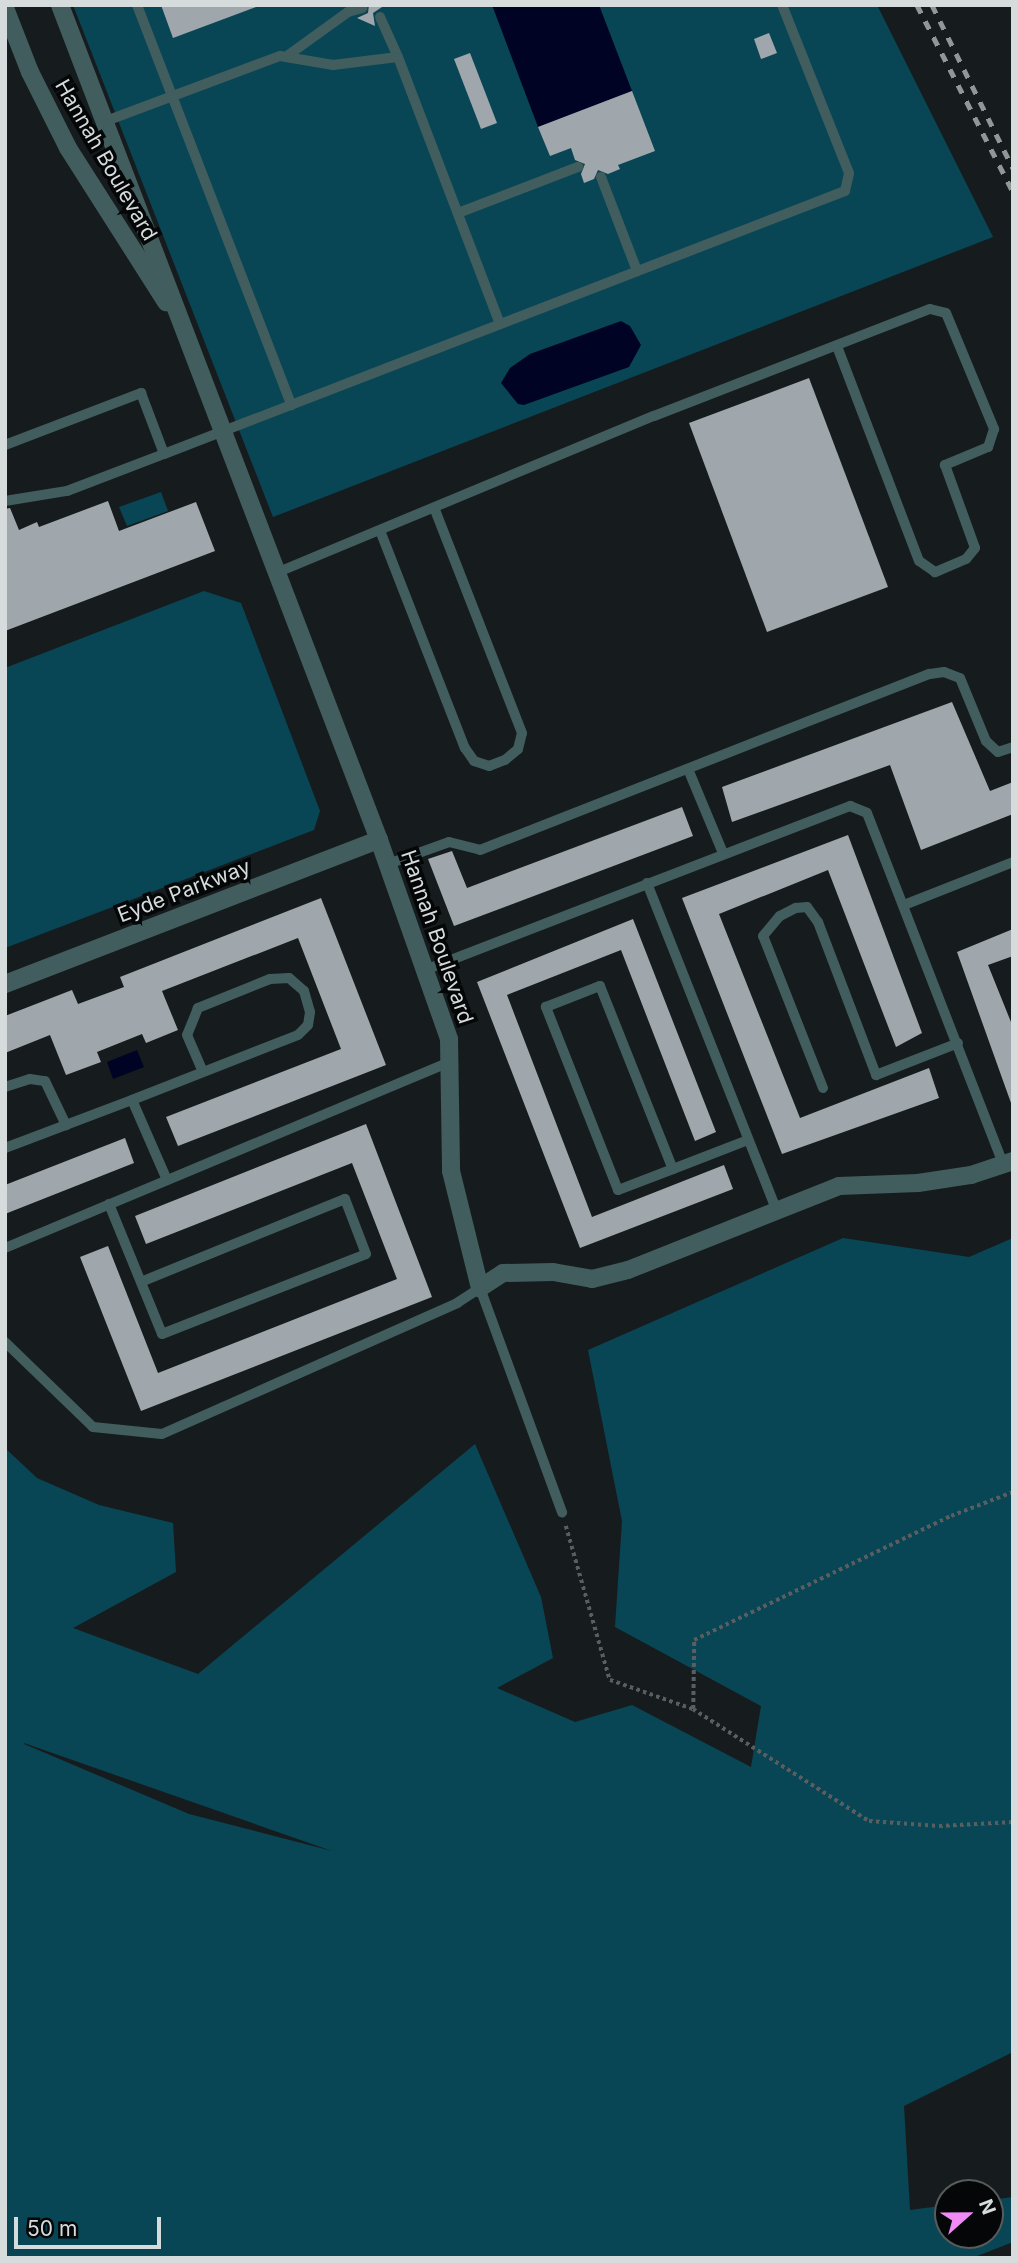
<!DOCTYPE html>
<style>
body{margin:0}
#map{position:relative;width:1018px;height:2263px;overflow:hidden;background:#161c1e;font-family:Inter,sans-serif}
div>[style]{position:absolute}
.green>*{inset:0;background:#094655}
.water>*{inset:0;background:#000324}
.building>*{inset:0;background:#a0a7ac}
.path>*{height:3.5px;margin-top:-1.75px;transform-origin:0;background:repeating-linear-gradient(90deg,#595e60 0 3.5px,transparent 0 7px)}
.lane>*{height:10px;margin:-5px;padding:0 5px;transform-origin:5px;border-radius:5px;background:#425d5e}
.street>*{height:18px;margin:-9px;padding:0 9px;transform-origin:9px;border-radius:9px;background:#425d5e}
.rail>*{height:5px;margin-top:-2.5px;transform-origin:0;background:repeating-linear-gradient(90deg,#919697 0 9px,transparent 0 18px)}
span{translate:-50% -50%;white-space:nowrap;text-align:center;line-height:1.15;-webkit-text-stroke:7px #040607;paint-order:stroke}
.street-label{font-size:21px;color:#d6dbdc}
.frame{position:absolute;inset:0;border:7px solid #d6dbdc;pointer-events:none}
.north{position:absolute;left:934px;top:2179px;width:70px;height:70px;box-sizing:border-box;background:#040607;border:2px solid #585b5c;border-radius:50%;rotate:69deg;font-size:19px;font-weight:700;line-height:28px;text-align:center;color:#d6dbdc}
.north::after{content:'';display:block;margin:auto;width:24px;height:32px;background:#f08bf6;clip-path:polygon(50% 0,100% 100%,50% 72%,0 100%)}
.scale{position:absolute;left:14px;top:2217px;width:147px;height:32px;box-sizing:border-box;border:4px solid #d6dbdc;border-top:0;padding-left:9px;font-size:21px;line-height:24px;white-space:nowrap;color:#d6dbdc;-webkit-text-stroke:5px #040607;paint-order:stroke}
</style>
<div id="map">
<div class="green">
<i style="clip-path:polygon(73px 5px,877px 5px,993px 237px,273px 517px)"></i>
<i style="clip-path:polygon(161px 492px,168px 511px,127px 526px,119px 507px)"></i>
<i style="clip-path:polygon(204px 591px,241px 603px,320px 811px,314px 830px,5px 948px,5px 668px)"></i>
<i style="clip-path:polygon(evenodd,843px 1238px,969px 1257px,1013px 1238px,1013px 2052px,904px 2106px,910px 2210px,948px 2205px,948px 2235px,990px 2235px,990px 2200px,1013px 2197px,1013px 2242px,972px 2258px,5px 2258px,5px 1448px,37px 1478px,99px 1505px,173px 1523px,176px 1572px,73px 1628px,198px 1674px,475px 1444px,541px 1597px,553px 1658px,497px 1688px,575px 1722px,632px 1705px,751px 1767px,761px 1706px,615px 1627px,622px 1521px,588px 1350px,843px 1238px,24px 1744px,24px 1743px,332px 1851px,189px 1814px,24px 1744px)"></i>
</div>
<div class="water">
<i style="clip-path:polygon(492px 5px,599px 5px,632px 91px,538px 127px)"></i>
<i style="clip-path:polygon(621px 321px,630px 326px,641px 345px,629px 367px,524px 405px,518px 404px,501px 383px,510px 368px,530px 354px)"></i>
<i style="clip-path:polygon(137px 1050px,144px 1067px,113px 1079px,107px 1062px)"></i>
</div>
<div class="building">
<i style="clip-path:polygon(161px 5px,256px 5px,256px 7px,173px 38px)"></i>
<i style="clip-path:polygon(369px 5px,385px 5px,373px 13px,375px 26px,357px 18px,368px 13px)"></i>
<i style="clip-path:polygon(769px 33px,777px 53px,761px 59px,754px 39px)"></i>
<i style="clip-path:polygon(470px 53px,497px 123px,481px 129px,454px 59px)"></i>
<i style="clip-path:polygon(632px 91px,655px 151px,618px 165px,620px 169px,608px 174px,598px 170px,594px 179px,584px 183px,581px 174px,585px 164px,575px 160px,571px 148px,550px 156px,538px 127px)"></i>
<i style="clip-path:polygon(809px 378px,888px 587px,767px 632px,689px 423px)"></i>
<i style="clip-path:polygon(108px 501px,119px 531px,196px 502px,215px 551px,5px 631px,5px 509px,10px 508px,19px 530px,37px 522px,39px 527px)"></i>
<i style="clip-path:polygon(952px 702px,990px 791px,1013px 782px,1013px 814px,921px 850px,890px 765px,732px 822px,722px 787px)"></i>
<i style="clip-path:polygon(682px 807px,693px 836px,454px 926px,428px 859px,452px 851px,467px 888px)"></i>
<i style="clip-path:polygon(848px 835px,922px 1033px,896px 1047px,828px 870px,719px 914px,800px 1118px,929px 1068px,939px 1098px,782px 1154px,682px 898px)"></i>
<i style="clip-path:polygon(321px 898px,386px 1065px,178px 1146px,166px 1117px,341px 1049px,298px 938px,162px 991px,178px 1030px,146px 1043px,142px 1034px,97px 1052px,101px 1062px,66px 1075px,50px 1035px,5px 1053px,5px 1016px,72px 990px,78px 1004px,124px 987px,120px 977px)"></i>
<i style="clip-path:polygon(633px 919px,716px 1132px,695px 1141px,621px 950px,507px 995px,592px 1217px,724px 1165px,733px 1189px,580px 1248px,477px 982px)"></i>
<i style="clip-path:polygon(1013px 929px,1013px 956px,988px 965px,1013px 1027px,1011px 1103px,957px 952px)"></i>
<i style="clip-path:polygon(366px 1124px,432px 1297px,141px 1411px,80px 1257px,108px 1246px,158px 1373px,397px 1279px,352px 1163px,146px 1244px,135px 1216px)"></i>
<i style="clip-path:polygon(125px 1138px,134px 1163px,5px 1214px,5px 1185px)"></i>
</div>
<div class="path">
<i style="left:566px;top:1526px;width:160px;rotate:74.1deg"></i>
<i style="left:610px;top:1680px;width:88px;rotate:19.3deg"></i>
<i style="left:693px;top:1709px;width:69px;rotate:-89.2deg"></i>
<i style="left:694px;top:1640px;width:285px;rotate:-25.8deg"></i>
<i style="left:951px;top:1516px;width:66px;rotate:-21.2deg"></i>
<i style="left:693px;top:1709px;width:209px;rotate:32.5deg"></i>
<i style="left:869px;top:1821px;width:70px;rotate:4.1deg"></i>
<i style="left:939px;top:1826px;width:74px;rotate:-3.1deg"></i>
</div>
<div class="lane">
<i style="left:137px;top:5px;width:429px;rotate:68.9deg"></i>
<i style="left:380px;top:17px;width:44px;rotate:65.8deg"></i>
<i style="left:287px;top:56px;width:75px;rotate:-35.8deg"></i>
<i style="left:348px;top:12px;width:15px;rotate:-16deg"></i>
<i style="left:106px;top:121px;width:186px;rotate:-20.5deg"></i>
<i style="left:280px;top:56px;width:54px;rotate:9.6deg"></i>
<i style="left:333px;top:65px;width:65px;rotate:-7deg"></i>
<i style="left:398px;top:57px;width:286px;rotate:69.1deg"></i>
<i style="left:601px;top:177px;width:101px;rotate:69deg"></i>
<i style="left:458px;top:213px;width:129px;rotate:-21deg"></i>
<i style="left:5px;top:445px;width:146px;rotate:-20.9deg"></i>
<i style="left:141px;top:393px;width:65px;rotate:69.3deg"></i>
<i style="left:164px;top:454px;width:730px;rotate:-21.12deg"></i>
<i style="left:845px;top:191px;width:18px;rotate:-77deg"></i>
<i style="left:849px;top:173px;width:181px;rotate:-111.7deg"></i>
<i style="left:5px;top:501px;width:63px;rotate:-9.2deg"></i>
<i style="left:67px;top:491px;width:104px;rotate:-20.9deg"></i>
<i style="left:381px;top:533px;width:231px;rotate:68.7deg"></i>
<i style="left:465px;top:748px;width:16px;rotate:55deg"></i>
<i style="left:474px;top:761px;width:16px;rotate:18deg"></i>
<i style="left:489px;top:766px;width:17px;rotate:-21deg"></i>
<i style="left:505px;top:760px;width:17px;rotate:-40deg"></i>
<i style="left:518px;top:749px;width:16px;rotate:-76deg"></i>
<i style="left:522px;top:733px;width:239px;rotate:-111.3deg"></i>
<i style="left:276px;top:573px;width:409px;rotate:-22.6deg"></i>
<i style="left:654px;top:416px;width:296px;rotate:-21.2deg"></i>
<i style="left:930px;top:309px;width:16px;rotate:14deg"></i>
<i style="left:946px;top:313px;width:126px;rotate:67.5deg"></i>
<i style="left:994px;top:429px;width:19px;rotate:108deg"></i>
<i style="left:988px;top:447px;width:47px;rotate:157.3deg"></i>
<i style="left:945px;top:465px;width:88px;rotate:70.1deg"></i>
<i style="left:975px;top:548px;width:14px;rotate:129deg"></i>
<i style="left:966px;top:559px;width:34px;rotate:157deg"></i>
<i style="left:935px;top:572px;width:19px;rotate:-145deg"></i>
<i style="left:919px;top:561px;width:230px;rotate:-110.9deg"></i>
<i style="left:688px;top:769px;width:91px;rotate:67.4deg"></i>
<i style="left:388px;top:864px;width:65px;rotate:-19.8deg"></i>
<i style="left:449px;top:842px;width:32px;rotate:14deg"></i>
<i style="left:480px;top:850px;width:483px;rotate:-21.4deg"></i>
<i style="left:930px;top:674px;width:14px;rotate:-8deg"></i>
<i style="left:944px;top:672px;width:17px;rotate:21deg"></i>
<i style="left:960px;top:678px;width:68px;rotate:67.6deg"></i>
<i style="left:986px;top:741px;width:16px;rotate:43deg"></i>
<i style="left:998px;top:752px;width:16px;rotate:-18deg"></i>
<i style="left:647px;top:883px;width:351px;rotate:68.4deg"></i>
<i style="left:904px;top:905px;width:117px;rotate:-21.5deg"></i>
<i style="left:425px;top:970px;width:456px;rotate:-21.1deg"></i>
<i style="left:850px;top:806px;width:18px;rotate:22deg"></i>
<i style="left:867px;top:813px;width:376px;rotate:68.8deg"></i>
<i style="left:5px;top:1087px;width:26px;rotate:-18deg"></i>
<i style="left:30px;top:1079px;width:15px;rotate:8deg"></i>
<i style="left:45px;top:1081px;width:49px;rotate:64.5deg"></i>
<i style="left:823px;top:1088px;width:163px;rotate:-111.5deg"></i>
<i style="left:763px;top:936px;width:26px;rotate:-50deg"></i>
<i style="left:780px;top:916px;width:18px;rotate:-27deg"></i>
<i style="left:796px;top:908px;width:11px;rotate:-5deg"></i>
<i style="left:807px;top:907px;width:19px;rotate:54deg"></i>
<i style="left:818px;top:922px;width:164px;rotate:69.2deg"></i>
<i style="left:876px;top:1075px;width:88px;rotate:-21.3deg"></i>
<i style="left:5px;top:1148px;width:136px;rotate:-20.7deg"></i>
<i style="left:673px;top:1169px;width:59px;rotate:159.1deg"></i>
<i style="left:618px;top:1190px;width:197px;rotate:-111.5deg"></i>
<i style="left:546px;top:1007px;width:58px;rotate:-21.3deg"></i>
<i style="left:600px;top:986px;width:197px;rotate:68.3deg"></i>
<i style="left:673px;top:1169px;width:80px;rotate:-21.1deg"></i>
<i style="left:167px;top:1180px;width:87px;rotate:-113.6deg"></i>
<i style="left:132px;top:1100px;width:178px;rotate:-21.4deg"></i>
<i style="left:298px;top:1035px;width:14px;rotate:-45deg"></i>
<i style="left:308px;top:1025px;width:13px;rotate:-81deg"></i>
<i style="left:310px;top:1012px;width:22px;rotate:-106deg"></i>
<i style="left:304px;top:991px;width:20px;rotate:-139deg"></i>
<i style="left:289px;top:978px;width:19px;rotate:177deg"></i>
<i style="left:270px;top:979px;width:78px;rotate:158.1deg"></i>
<i style="left:198px;top:1008px;width:29px;rotate:112deg"></i>
<i style="left:187px;top:1035px;width:40px;rotate:66.6deg"></i>
<i style="left:109px;top:1204px;width:140px;rotate:67.8deg"></i>
<i style="left:162px;top:1334px;width:219px;rotate:-21.4deg"></i>
<i style="left:366px;top:1254px;width:59px;rotate:-110.9deg"></i>
<i style="left:345px;top:1199px;width:220px;rotate:157.9deg"></i>
<i style="left:5px;top:1248px;width:481px;rotate:-22.7deg"></i>
<i style="left:5px;top:1342px;width:122px;rotate:44deg"></i>
<i style="left:93px;top:1427px;width:69px;rotate:5.8deg"></i>
<i style="left:162px;top:1434px;width:323px;rotate:-23.9deg"></i>
<i style="left:457px;top:1303px;width:27px;rotate:-33deg"></i>
<i style="left:480px;top:1288px;width:239px;rotate:69.9deg"></i>
</div>
<div class="street">
<i style="left:60px;top:5px;width:894px;rotate:69.09deg"></i>
<i style="left:379px;top:840px;width:211px;rotate:70.6deg"></i>
<i style="left:449px;top:1039px;width:132px;rotate:89.1deg"></i>
<i style="left:451px;top:1171px;width:121px;rotate:76.1deg"></i>
<i style="left:480px;top:1288px;width:27px;rotate:-33deg"></i>
<i style="left:503px;top:1273px;width:50px;rotate:-1.1deg"></i>
<i style="left:553px;top:1272px;width:40px;rotate:10deg"></i>
<i style="left:592px;top:1279px;width:37px;rotate:-14deg"></i>
<i style="left:628px;top:1270px;width:227px;rotate:-21.7deg"></i>
<i style="left:839px;top:1186px;width:79px;rotate:-2.2deg"></i>
<i style="left:918px;top:1183px;width:54px;rotate:-8.6deg"></i>
<i style="left:971px;top:1175px;width:44px;rotate:-18.4deg"></i>
<i style="left:5px;top:8px;width:69px;rotate:68.7deg"></i>
<i style="left:30px;top:72px;width:85px;rotate:63.4deg"></i>
<i style="left:68px;top:148px;width:183px;rotate:57.5deg"></i>
<i style="left:5px;top:984px;width:401px;rotate:-21.1deg"></i>
</div>
<div class="rail">
<i style="left:917px;top:5px;width:210px;rotate:62.8deg"></i>
<i style="left:932px;top:5px;width:182px;rotate:63.6deg"></i>
</div>
<div class="street-label">
<span style="left:106px;top:160px;rotate:60deg">Hannah Boulevard</span>
<span style="left:184px;top:891px;rotate:-21deg">Eyde Parkway</span>
<span style="left:437px;top:937px;rotate:71deg">Hannah Boulevard</span>
</div>
<div class="frame"></div>
<div class="north">N</div>
<div class="scale">50 m</div>
</div>
